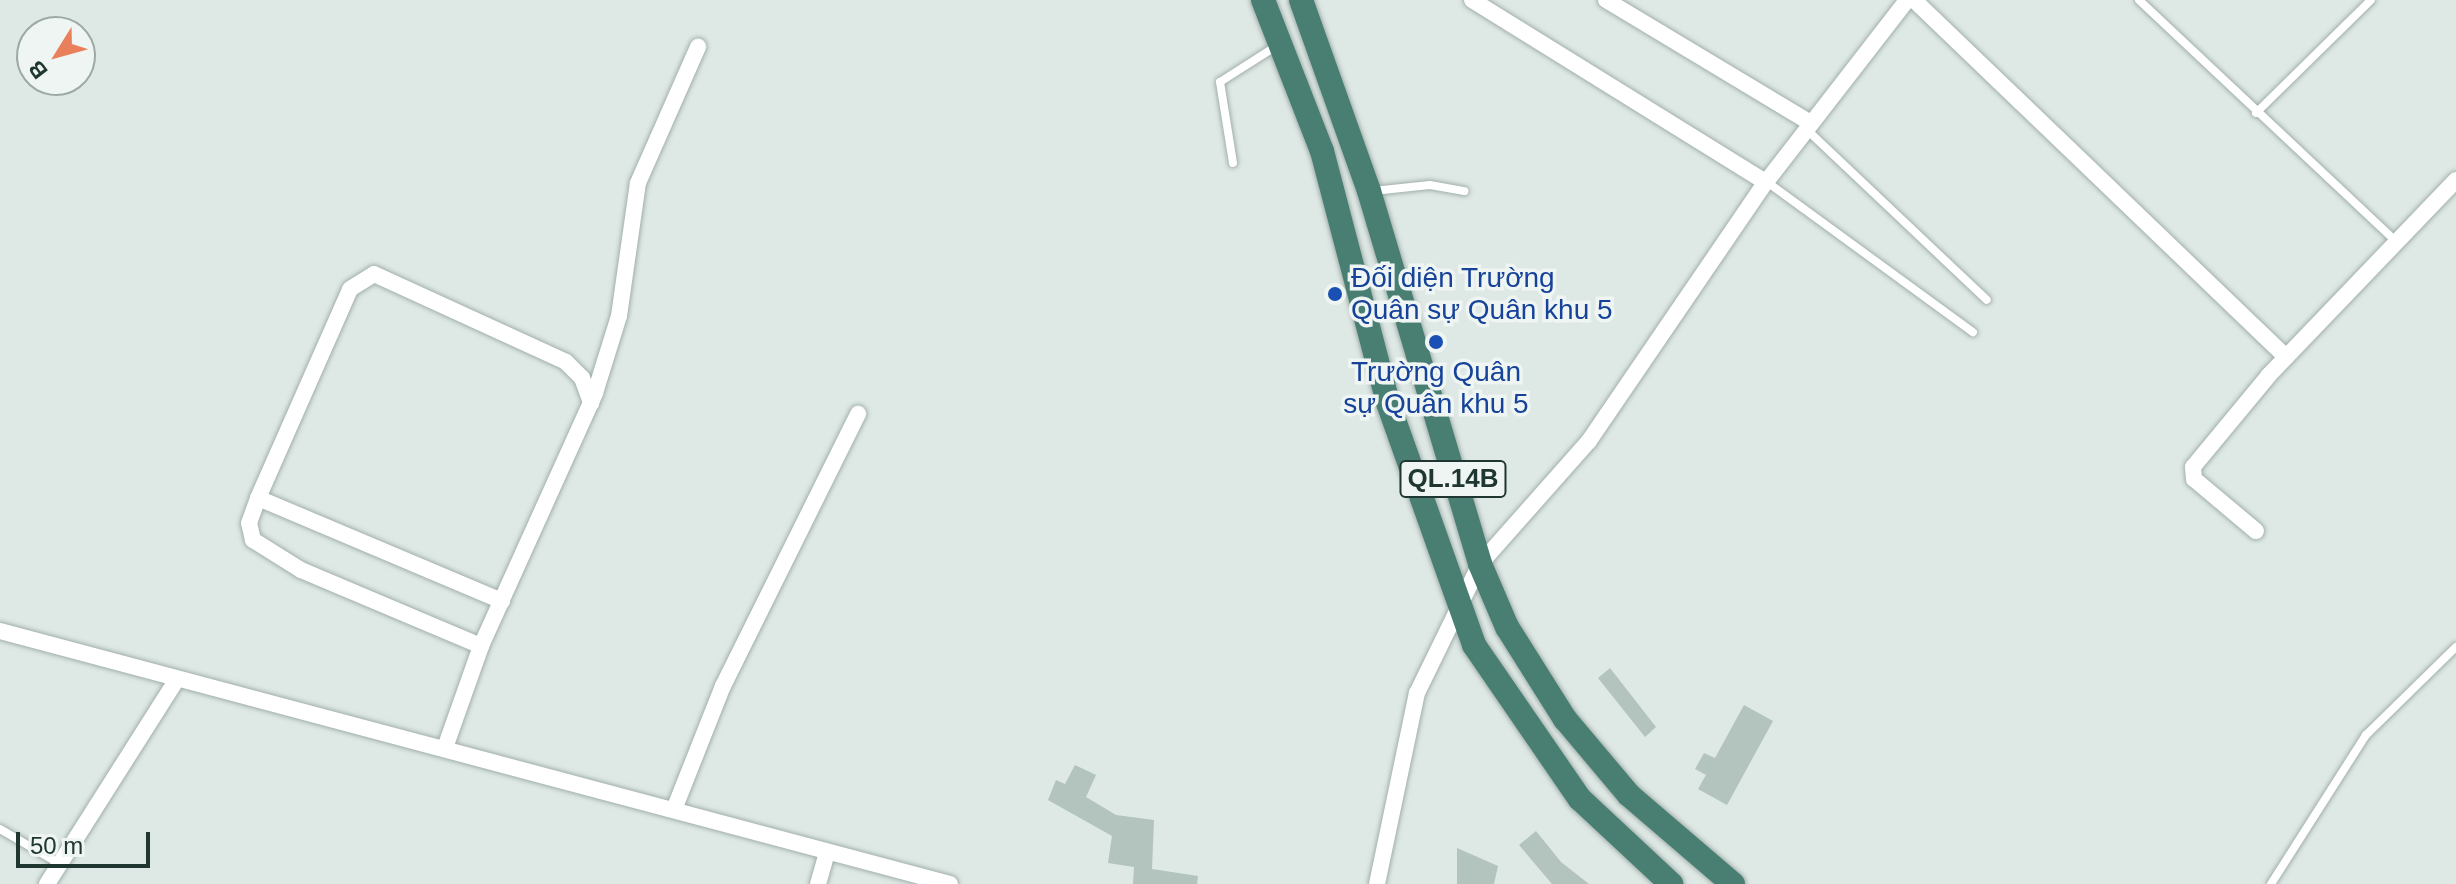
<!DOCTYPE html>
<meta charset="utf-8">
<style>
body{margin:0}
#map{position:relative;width:2456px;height:884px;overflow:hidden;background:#dee8e4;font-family:Arial,sans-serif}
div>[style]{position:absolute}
.building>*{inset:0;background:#b3c3bd}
.roads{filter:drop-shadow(0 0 2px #a1afab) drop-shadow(0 0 2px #a1afab)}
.service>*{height:8px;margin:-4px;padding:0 4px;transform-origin:4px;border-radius:4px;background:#fff}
.minor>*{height:16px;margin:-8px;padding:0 8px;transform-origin:8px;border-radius:8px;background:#fff}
.trunk>*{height:24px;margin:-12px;padding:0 12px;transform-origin:12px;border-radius:12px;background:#497e72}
.dots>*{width:22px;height:22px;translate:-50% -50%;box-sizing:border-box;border:4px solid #eef5f2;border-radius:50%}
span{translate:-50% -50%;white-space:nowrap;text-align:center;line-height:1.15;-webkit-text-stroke:7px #eef5f2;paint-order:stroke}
.shield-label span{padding:2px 6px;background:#eef5f2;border:2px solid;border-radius:6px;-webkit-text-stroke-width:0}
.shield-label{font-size:26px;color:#203731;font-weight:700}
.transit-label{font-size:28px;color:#164399}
.left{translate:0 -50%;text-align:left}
.north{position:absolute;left:16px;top:16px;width:80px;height:80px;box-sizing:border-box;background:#eef5f2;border:2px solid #9ca9a5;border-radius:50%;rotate:233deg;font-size:22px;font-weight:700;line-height:32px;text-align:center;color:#203731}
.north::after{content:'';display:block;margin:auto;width:28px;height:36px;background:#e9805b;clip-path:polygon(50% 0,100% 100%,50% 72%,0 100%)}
.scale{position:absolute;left:16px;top:832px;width:134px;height:36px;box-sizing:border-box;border:4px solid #203731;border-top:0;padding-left:10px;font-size:24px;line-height:28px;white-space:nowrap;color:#203731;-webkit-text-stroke:6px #eef5f2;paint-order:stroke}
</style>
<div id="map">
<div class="building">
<i style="clip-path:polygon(1610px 668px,1656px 727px,1645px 737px,1598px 678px)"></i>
<i style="clip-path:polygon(1744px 705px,1773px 721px,1727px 805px,1698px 789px,1706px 775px,1695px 769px,1704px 753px,1715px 758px)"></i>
<i style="clip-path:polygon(1075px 765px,1096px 775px,1086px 797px,1116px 815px,1154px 820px,1152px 869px,1198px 876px,1197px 884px,1133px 884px,1134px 867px,1108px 863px,1112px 836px,1048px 800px,1056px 780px,1065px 784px)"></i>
<i style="clip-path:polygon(1536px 831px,1561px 862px,1589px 884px,1552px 884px,1519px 845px)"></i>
<i style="clip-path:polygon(1457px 848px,1498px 866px,1494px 884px,1457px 884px)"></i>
</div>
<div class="roads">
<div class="service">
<i style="left:2139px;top:0;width:354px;rotate:43.2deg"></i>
<i style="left:2256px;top:113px;width:161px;rotate:-44.5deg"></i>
<i style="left:1805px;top:128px;width:250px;rotate:43.4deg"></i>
<i style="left:1233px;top:163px;width:82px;rotate:-99.1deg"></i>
<i style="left:1220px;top:82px;width:69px;rotate:-32.5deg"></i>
<i style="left:1767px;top:182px;width:255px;rotate:36.1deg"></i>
<i style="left:1373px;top:191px;width:57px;rotate:-6deg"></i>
<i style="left:1430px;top:185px;width:35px;rotate:10deg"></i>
<i style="left:0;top:829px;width:69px;rotate:30.3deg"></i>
<i style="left:2271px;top:884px;width:177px;rotate:-57.5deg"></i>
<i style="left:2366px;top:735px;width:126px;rotate:-44.4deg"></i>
</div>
<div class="minor">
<i style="left:1472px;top:0;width:346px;rotate:31.8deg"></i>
<i style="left:1606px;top:0;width:237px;rotate:31deg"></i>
<i style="left:1914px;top:0;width:516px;rotate:43.82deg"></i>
<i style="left:258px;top:498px;width:265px;rotate:22.9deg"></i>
<i style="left:2256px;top:531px;width:81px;rotate:-140deg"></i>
<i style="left:2194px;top:479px;width:12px;rotate:-95deg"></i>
<i style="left:2193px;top:467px;width:119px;rotate:-50.4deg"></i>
<i style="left:2269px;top:375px;width:270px;rotate:-46.2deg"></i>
<i style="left:0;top:631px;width:983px;rotate:14.91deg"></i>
<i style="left:481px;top:646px;width:195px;rotate:-157.1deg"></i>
<i style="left:301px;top:570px;width:57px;rotate:-148deg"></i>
<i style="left:253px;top:540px;width:17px;rotate:-103deg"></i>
<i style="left:249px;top:523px;width:27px;rotate:-70deg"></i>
<i style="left:258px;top:498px;width:228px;rotate:-66.2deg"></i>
<i style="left:350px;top:289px;width:28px;rotate:-32deg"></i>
<i style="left:374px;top:274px;width:211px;rotate:24.6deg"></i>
<i style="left:566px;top:362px;width:23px;rotate:45deg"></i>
<i style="left:582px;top:378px;width:27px;rotate:70deg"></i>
<i style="left:446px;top:745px;width:105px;rotate:-70.5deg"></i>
<i style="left:481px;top:646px;width:277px;rotate:-65.7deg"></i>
<i style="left:595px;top:393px;width:81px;rotate:-72.7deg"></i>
<i style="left:619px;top:316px;width:134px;rotate:-81.9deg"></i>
<i style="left:638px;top:183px;width:149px;rotate:-66.2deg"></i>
<i style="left:675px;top:807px;width:130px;rotate:-68.4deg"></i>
<i style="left:723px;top:686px;width:304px;rotate:-63.6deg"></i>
<i style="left:47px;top:884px;width:243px;rotate:-57.6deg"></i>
<i style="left:818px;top:884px;width:33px;rotate:-74deg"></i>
<i style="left:1377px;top:884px;width:195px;rotate:-78.2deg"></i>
<i style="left:1417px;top:693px;width:144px;rotate:-64deg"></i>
<i style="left:1480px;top:564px;width:164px;rotate:-48.5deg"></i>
<i style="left:1589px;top:441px;width:314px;rotate:-55.7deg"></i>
<i style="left:1766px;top:182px;width:230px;rotate:-52.2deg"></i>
</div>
<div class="trunk">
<i style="left:1263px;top:0;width:162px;rotate:68.7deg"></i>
<i style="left:1322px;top:151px;width:260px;rotate:75.3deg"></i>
<i style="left:1388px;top:403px;width:257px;rotate:70.4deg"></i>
<i style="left:1474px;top:645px;width:187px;rotate:55.5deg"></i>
<i style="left:1580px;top:799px;width:125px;rotate:43deg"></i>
<i style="left:1301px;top:0;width:203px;rotate:70.4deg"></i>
<i style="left:1369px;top:191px;width:389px;rotate:73.4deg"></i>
<i style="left:1480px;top:564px;width:69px;rotate:66.8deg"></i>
<i style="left:1507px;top:627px;width:109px;rotate:57.8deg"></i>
<i style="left:1565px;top:719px;width:99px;rotate:49.9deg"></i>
<i style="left:1629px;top:795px;width:137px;rotate:40.6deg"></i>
</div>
</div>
<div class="dots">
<i style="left:1335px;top:294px;background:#1a4fb4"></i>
<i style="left:1436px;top:342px;background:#1a4fb4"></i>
</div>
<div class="shield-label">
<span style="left:1453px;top:479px">QL.14B</span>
</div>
<div class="transit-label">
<span class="left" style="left:1351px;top:294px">Đối diện Trường<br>Quân sự Quân khu 5</span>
<span style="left:1436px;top:388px">Trường Quân<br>sự Quân khu 5</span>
</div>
<div class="north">B</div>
<div class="scale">50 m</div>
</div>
